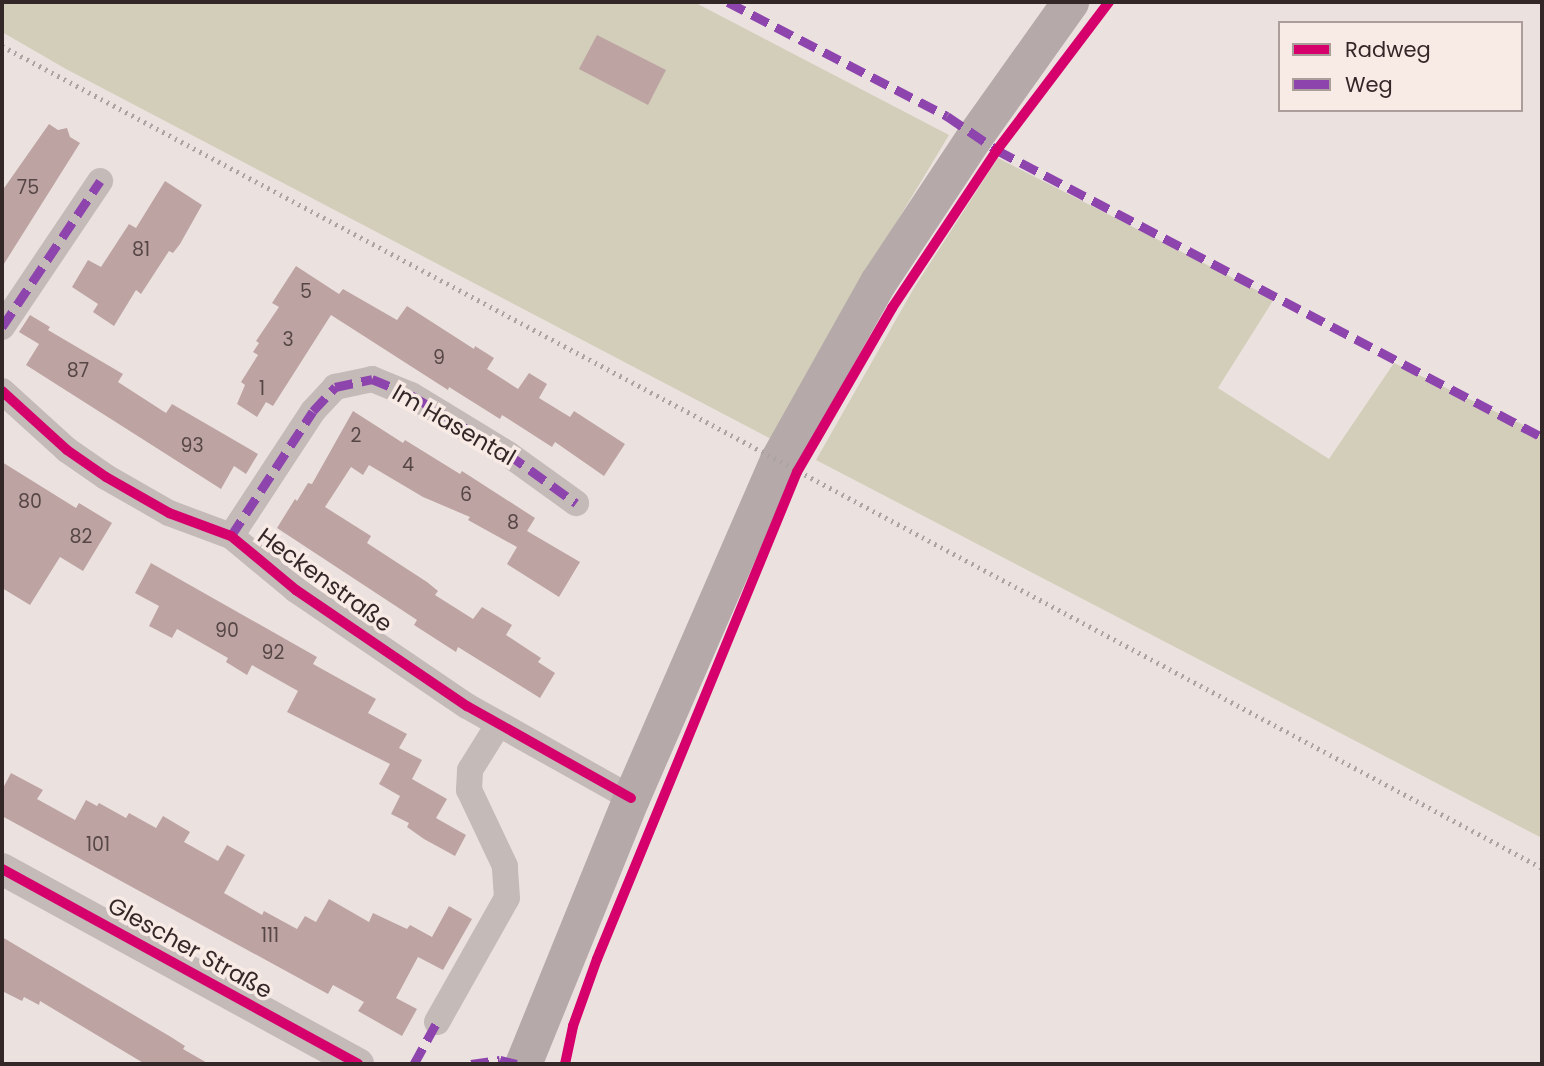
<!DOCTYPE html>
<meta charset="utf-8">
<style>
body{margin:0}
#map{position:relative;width:1544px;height:1066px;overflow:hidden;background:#ebe2df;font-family:Poppins,sans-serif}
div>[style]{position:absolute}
.green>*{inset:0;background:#d2ceba}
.building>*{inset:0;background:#bea3a3}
.minor>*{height:26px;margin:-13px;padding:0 13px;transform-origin:13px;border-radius:13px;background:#c4bab8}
.tertiary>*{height:32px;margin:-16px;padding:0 16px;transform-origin:16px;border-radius:16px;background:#c4bab8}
.secondary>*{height:37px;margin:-18.5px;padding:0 18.5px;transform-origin:18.5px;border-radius:18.5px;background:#b5aaa9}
.rail>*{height:5px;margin-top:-2.5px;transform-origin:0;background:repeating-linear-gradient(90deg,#aba4a3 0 2px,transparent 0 7px)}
.quiet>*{height:9px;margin-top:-4.5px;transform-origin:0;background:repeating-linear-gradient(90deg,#8e44ad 0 18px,transparent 0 27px)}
.cycleway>*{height:10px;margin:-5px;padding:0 5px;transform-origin:5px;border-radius:5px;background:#d6006c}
span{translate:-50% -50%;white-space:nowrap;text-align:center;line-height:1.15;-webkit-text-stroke:7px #f8ebe6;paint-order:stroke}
.number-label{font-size:19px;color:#564646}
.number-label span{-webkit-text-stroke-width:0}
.street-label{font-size:23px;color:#342727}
.frame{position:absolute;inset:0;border:4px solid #342727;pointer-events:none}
.legend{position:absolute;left:1278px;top:21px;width:245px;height:91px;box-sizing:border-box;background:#f8ebe6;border:2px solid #aa9d9a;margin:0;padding:9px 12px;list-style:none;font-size:21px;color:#342727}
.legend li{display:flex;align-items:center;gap:14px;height:35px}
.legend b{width:35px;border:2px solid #aa9d9a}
</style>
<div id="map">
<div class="green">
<i style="clip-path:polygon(2px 2px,694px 2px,949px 135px,849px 301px,773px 440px,66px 69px,2px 32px)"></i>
<i style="clip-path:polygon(998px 158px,1274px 299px,1218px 388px,1329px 459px,1394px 363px,1542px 434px,1542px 838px,816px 460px,914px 288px)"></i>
</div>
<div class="building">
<i style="clip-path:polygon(597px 35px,666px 70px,648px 105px,579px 69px)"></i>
<i style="clip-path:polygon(49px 124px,58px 130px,67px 128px,70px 137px,80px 143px,2px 267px,2px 191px)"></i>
<i style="clip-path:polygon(165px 181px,202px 205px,180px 244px,173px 253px,169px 251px,141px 294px,136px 290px,114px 326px,93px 312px,98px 304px,72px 287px,88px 260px,101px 267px,129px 224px,136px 228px)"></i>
<i style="clip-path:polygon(296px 266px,339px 294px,343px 289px,397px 320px,407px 306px,474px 349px,475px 346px,494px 358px,487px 369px,518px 389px,529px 373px,547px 384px,539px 398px,570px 417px,574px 411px,625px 444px,604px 476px,555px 442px,552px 447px,502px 415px,500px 419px,449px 387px,448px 390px,331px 315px,273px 406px,266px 402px,257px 417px,237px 404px,245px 385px,241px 382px,258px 355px,253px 352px,259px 343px,256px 341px,279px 307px,272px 303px)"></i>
<i style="clip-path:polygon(30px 315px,50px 327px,48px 330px,123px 374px,118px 382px,166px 413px,172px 404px,258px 454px,246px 474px,234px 466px,221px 489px,26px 365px,39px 344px,19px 332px)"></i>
<i style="clip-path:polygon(353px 411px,403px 443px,405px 440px,460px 474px,462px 471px,535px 518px,527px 531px,580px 562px,559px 597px,507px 564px,517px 547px,468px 520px,470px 517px,423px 497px,369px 465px,363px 475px,351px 467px,325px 507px,371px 536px,367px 543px,427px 582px,438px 591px,435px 595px,473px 619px,482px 607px,512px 625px,506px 635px,541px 658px,538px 662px,555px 673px,540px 698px,458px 647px,456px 652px,414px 625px,417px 620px,277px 528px,295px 499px,297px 501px,308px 483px,312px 484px)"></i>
<i style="clip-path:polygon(2px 462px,76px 508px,79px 503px,112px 523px,83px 571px,60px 557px,30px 605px,2px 588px)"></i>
<i style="clip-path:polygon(151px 563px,317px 657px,313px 664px,376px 699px,368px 713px,407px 734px,399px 748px,422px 760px,412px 779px,447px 799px,436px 818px,466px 835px,455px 856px,424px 839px,407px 827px,409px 823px,391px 814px,400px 796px,379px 784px,390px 764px,287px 712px,298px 691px,252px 665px,247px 675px,226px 662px,228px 658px,177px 629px,172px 638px,149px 626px,159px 606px,135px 593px)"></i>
<i style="clip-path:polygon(11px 773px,43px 790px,37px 799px,75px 820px,86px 800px,97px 806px,99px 803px,126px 818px,129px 813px,156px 828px,163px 816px,190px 832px,184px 842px,218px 861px,227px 845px,245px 855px,224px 893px,262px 915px,264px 911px,297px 929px,305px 916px,316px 922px,329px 899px,369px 922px,373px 913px,407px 929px,410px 925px,432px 937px,449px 906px,472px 919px,443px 970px,418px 957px,396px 998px,417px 1009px,402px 1036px,358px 1011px,364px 1002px,333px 985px,328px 994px,2px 816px,2px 790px)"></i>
<i style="clip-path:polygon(2px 937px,171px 1037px,185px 1046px,183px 1049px,209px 1064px,145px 1064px,40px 1001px,39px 1005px,24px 997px,22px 1001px,2px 991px)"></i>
</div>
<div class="minor">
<i style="left:2px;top:327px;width:176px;rotate:-56.1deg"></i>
<i style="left:2px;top:391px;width:88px;rotate:42.2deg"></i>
<i style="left:67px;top:450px;width:47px;rotate:34.7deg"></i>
<i style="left:106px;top:477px;width:73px;rotate:29.7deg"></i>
<i style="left:169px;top:513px;width:66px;rotate:20.4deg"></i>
<i style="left:231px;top:536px;width:85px;rotate:39.7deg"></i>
<i style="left:296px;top:590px;width:207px;rotate:34.2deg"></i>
<i style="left:467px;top:706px;width:188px;rotate:29.3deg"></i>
<i style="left:231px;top:536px;width:149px;rotate:-56.7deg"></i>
<i style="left:313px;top:411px;width:33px;rotate:-47deg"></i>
<i style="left:335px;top:387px;width:38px;rotate:-12deg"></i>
<i style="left:372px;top:379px;width:42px;rotate:22.3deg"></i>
<i style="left:411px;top:395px;width:35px;rotate:31deg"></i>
<i style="left:441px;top:413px;width:79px;rotate:31.5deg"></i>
<i style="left:508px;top:454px;width:84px;rotate:35.8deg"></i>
<i style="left:437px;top:1022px;width:142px;rotate:-60.6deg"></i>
<i style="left:507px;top:898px;width:32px;rotate:-94deg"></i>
<i style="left:505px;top:866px;width:84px;rotate:-115.3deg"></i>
<i style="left:469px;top:790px;width:20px;rotate:-87deg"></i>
<i style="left:470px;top:770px;width:53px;rotate:-58.1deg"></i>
</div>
<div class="tertiary">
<i style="left:2px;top:869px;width:406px;rotate:28.7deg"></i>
</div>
<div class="secondary">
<i style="left:523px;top:1064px;width:287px;rotate:-67.9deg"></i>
<i style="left:631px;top:798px;width:369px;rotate:-66.5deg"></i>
<i style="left:778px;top:460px;width:204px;rotate:-60.7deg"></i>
<i style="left:878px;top:282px;width:174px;rotate:-56.5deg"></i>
<i style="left:974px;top:137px;width:166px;rotate:-54.6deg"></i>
</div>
<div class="rail">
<i style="left:2px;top:46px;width:1746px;rotate:28.09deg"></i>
</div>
<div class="quiet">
<i style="left:728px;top:2px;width:247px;rotate:27.5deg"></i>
<i style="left:947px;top:116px;width:60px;rotate:34.2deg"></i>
<i style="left:997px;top:150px;width:616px;rotate:27.77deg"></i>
<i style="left:2px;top:327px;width:176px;rotate:-56.1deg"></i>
<i style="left:231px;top:536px;width:149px;rotate:-56.7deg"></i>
<i style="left:313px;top:411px;width:33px;rotate:-47deg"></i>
<i style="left:335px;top:387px;width:38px;rotate:-12deg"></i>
<i style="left:372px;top:379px;width:42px;rotate:22.3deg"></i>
<i style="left:411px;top:395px;width:35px;rotate:31deg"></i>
<i style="left:441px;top:413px;width:79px;rotate:31.5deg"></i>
<i style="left:508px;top:454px;width:84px;rotate:35.8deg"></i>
<i style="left:414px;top:1064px;width:48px;rotate:-61.3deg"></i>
<i style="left:471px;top:1064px;width:29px;rotate:-8deg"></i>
<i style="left:500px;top:1060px;width:17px;rotate:13deg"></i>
</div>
<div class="cycleway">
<i style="left:2px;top:391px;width:88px;rotate:42.2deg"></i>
<i style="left:67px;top:450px;width:47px;rotate:34.7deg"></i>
<i style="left:106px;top:477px;width:73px;rotate:29.7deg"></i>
<i style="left:169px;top:513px;width:66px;rotate:20.4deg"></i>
<i style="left:231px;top:536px;width:85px;rotate:39.7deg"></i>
<i style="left:296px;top:590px;width:207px;rotate:34.2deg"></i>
<i style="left:467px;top:706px;width:188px;rotate:29.3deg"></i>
<i style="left:2px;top:869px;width:406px;rotate:28.7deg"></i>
<i style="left:565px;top:1064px;width:39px;rotate:-78deg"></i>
<i style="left:573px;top:1026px;width:71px;rotate:-70.3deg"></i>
<i style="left:597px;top:959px;width:526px;rotate:-67.67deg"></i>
<i style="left:797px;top:472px;width:190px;rotate:-59.9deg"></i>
<i style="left:892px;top:308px;width:190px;rotate:-56.4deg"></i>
<i style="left:997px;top:150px;width:186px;rotate:-52.9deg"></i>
</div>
<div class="number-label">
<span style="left:28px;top:188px">75</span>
<span style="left:141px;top:250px">81</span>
<span style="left:306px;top:292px">5</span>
<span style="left:288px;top:340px">3</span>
<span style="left:439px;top:358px">9</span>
<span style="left:78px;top:371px">87</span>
<span style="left:262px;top:389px">1</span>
<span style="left:356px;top:436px">2</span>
<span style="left:192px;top:446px">93</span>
<span style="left:408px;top:465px">4</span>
<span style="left:466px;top:495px">6</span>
<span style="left:30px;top:502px">80</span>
<span style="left:513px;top:523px">8</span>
<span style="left:81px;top:537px">82</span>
<span style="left:227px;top:631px">90</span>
<span style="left:273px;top:653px">92</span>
<span style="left:98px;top:845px">101</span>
<span style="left:270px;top:936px">111</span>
</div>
<div class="street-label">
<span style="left:454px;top:425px;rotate:30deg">Im Hasental</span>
<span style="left:325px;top:580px;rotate:36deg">Heckenstraße</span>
<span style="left:190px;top:948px;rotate:29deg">Glescher Straße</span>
</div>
<div class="frame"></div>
<ul class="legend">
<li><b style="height:9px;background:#d6006c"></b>Radweg</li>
<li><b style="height:9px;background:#8e44ad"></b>Weg</li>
</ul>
</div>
